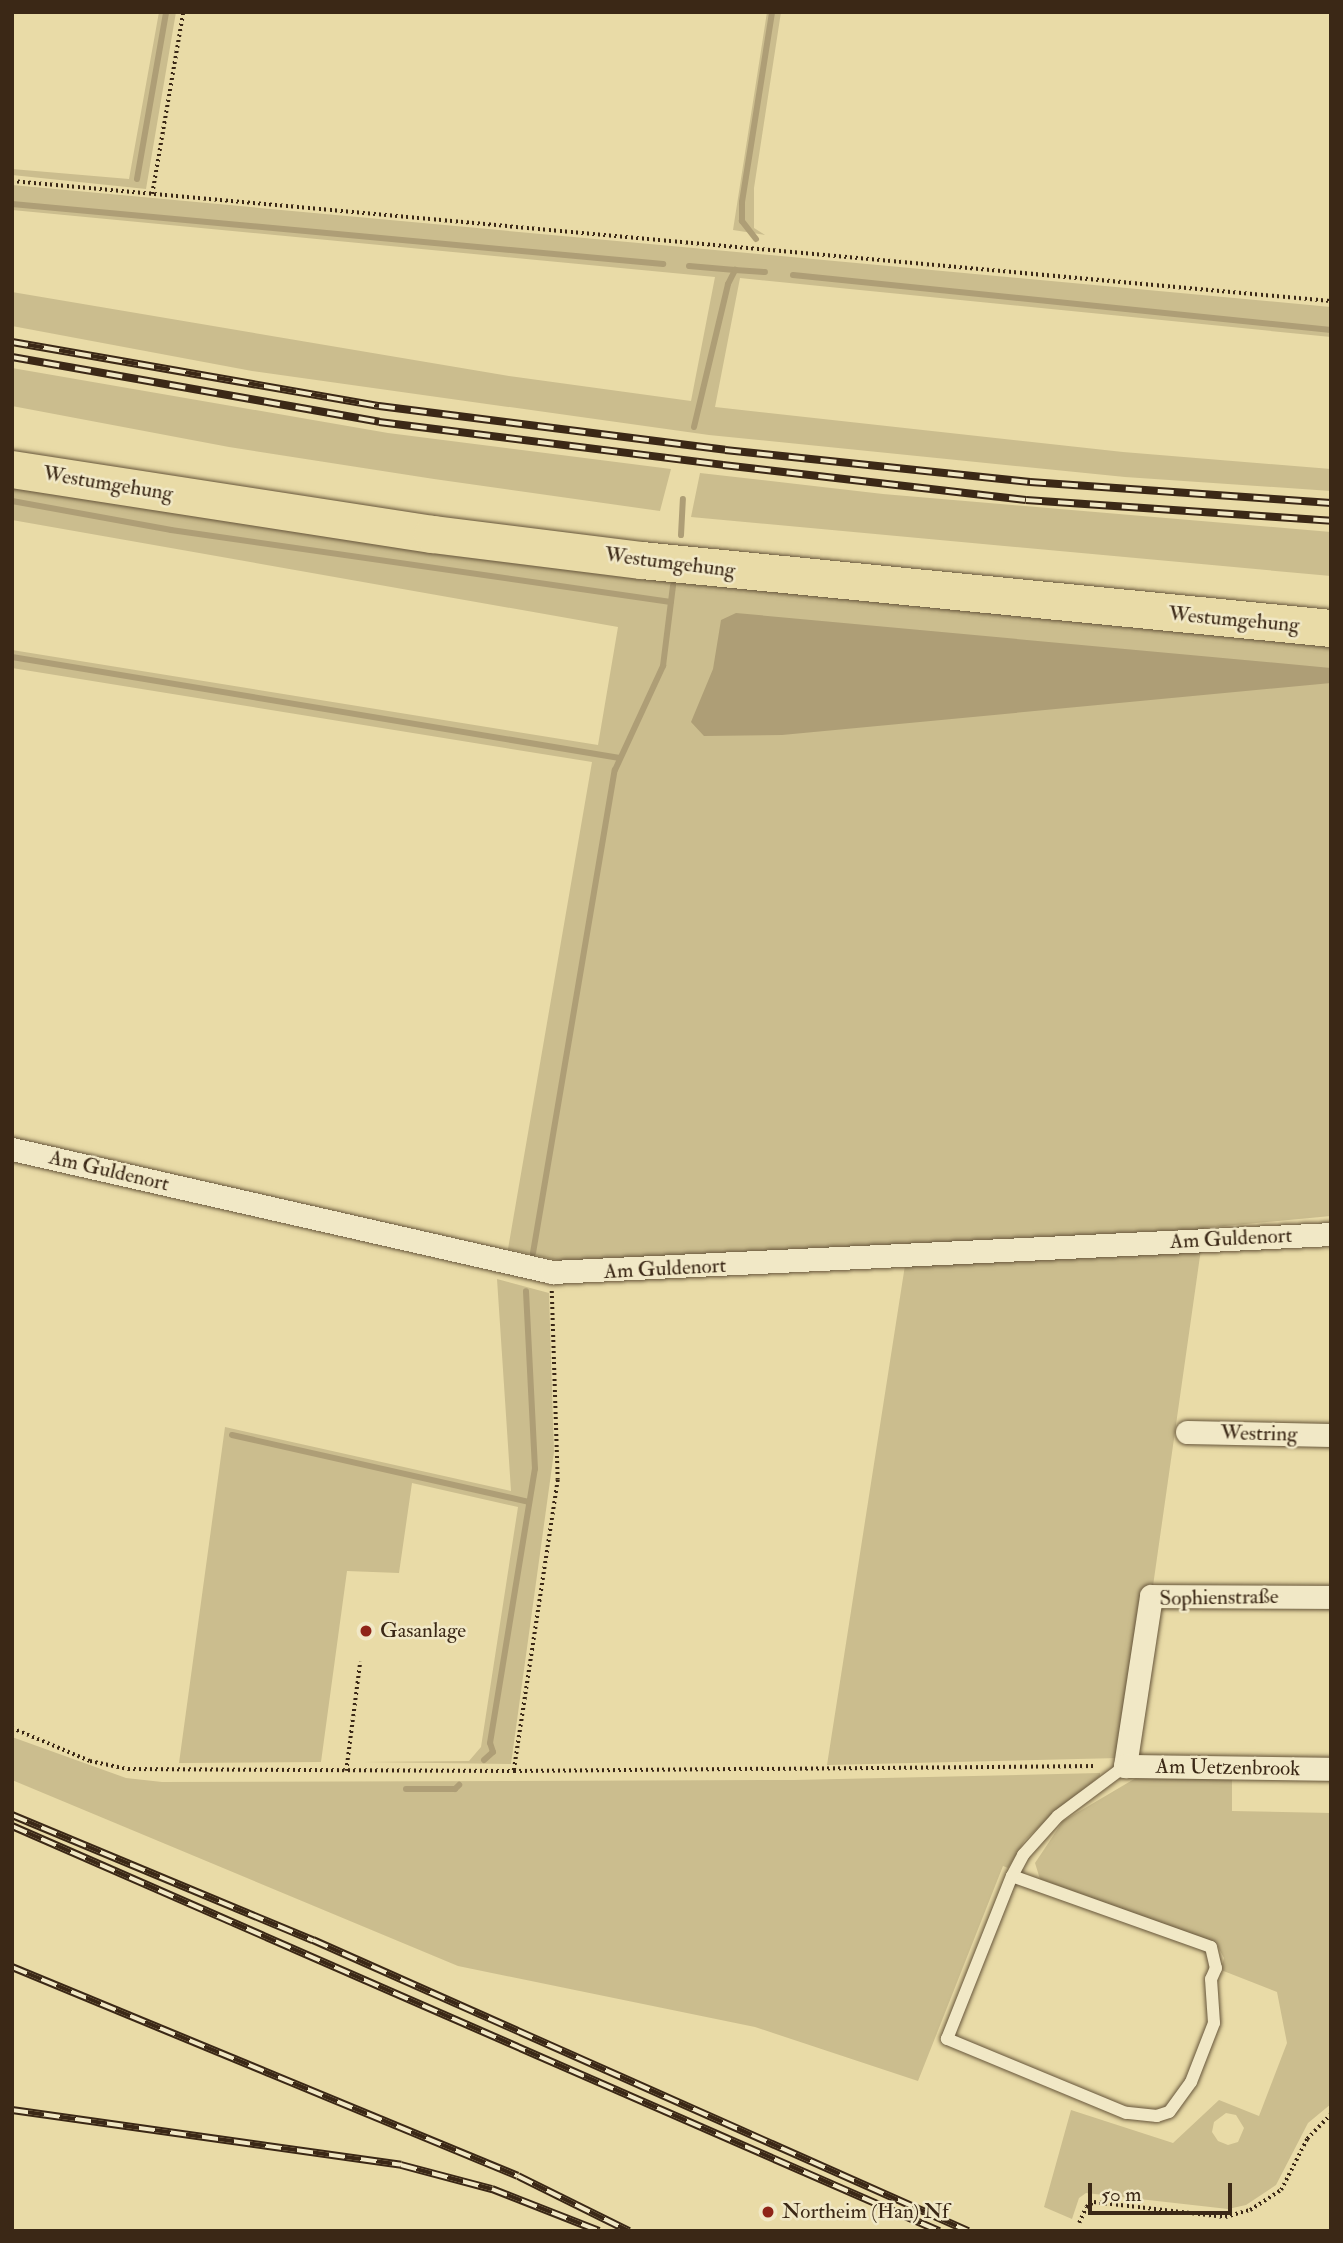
<!DOCTYPE html>
<meta charset="utf-8">
<style>
body{margin:0}
#map{position:relative;width:1343px;height:2243px;overflow:hidden;background:#e9dba7;font-family:"IM FELL Double Pica",serif}
div>[style]{position:absolute}
.green>*{inset:0;background:#cbbd8e}
.water>*{inset:0;background:#ae9e76}
.stream>*{height:6px;margin:-3px;padding:0 3px;transform-origin:3px;border-radius:3px;background:#ae9e76}
.path>*{height:3.5px;margin-top:-1.75px;transform-origin:0;background:repeating-linear-gradient(90deg,#3b2816 0 2px,transparent 0 5.5px)}
.roads{filter:drop-shadow(0 0 2px #66553a) drop-shadow(0 0 2px #66553a)}
.service>*{height:12px;margin:-6px;padding:0 6px;transform-origin:6px;border-radius:6px;background:#f1e8c6}
.minor>*{height:23px;margin:-11.5px;padding:0 11.5px;transform-origin:11.5px;border-radius:11.5px;background:#f1e8c6}
.primary>*{height:37px;margin:-18.5px;padding:0 18.5px;transform-origin:18.5px;border-radius:18.5px;background:#e9dba7}
.rail>*{height:8px;margin-top:-4px;transform-origin:0;background:repeating-linear-gradient(90deg,#f1e8c6 0 16px,#3b2816 0 32px);box-sizing:border-box;border-block:2px solid #3b2816}
.dots>*{width:19px;height:19px;translate:-50% -50%;box-sizing:border-box;border:4px solid #f1e8c6;border-radius:50%}
span{translate:-50% -50%;white-space:nowrap;text-align:center;line-height:1.15;-webkit-text-stroke:5px #f1e8c6;paint-order:stroke}
.street-label{font-size:21px;color:#3b2816}
.poi-label{font-size:21px;color:#3b2816}
.left{translate:0 -50%;text-align:left}
.frame{position:absolute;inset:0;border:14px solid #3b2816;pointer-events:none}
.scale{position:absolute;left:1088px;top:2183px;width:144px;height:32px;box-sizing:border-box;border:4px solid #3b2816;border-top:0;padding-left:9px;font-size:21px;line-height:24px;white-space:nowrap;color:#3b2816;-webkit-text-stroke:5px #f1e8c6;paint-order:stroke}
</style>
<div id="map">
<div class="green">
<i style="clip-path:polygon(159px 12px,176px 12px,146px 189px,12px 175px,12px 169px,129px 179px)"></i>
<i style="clip-path:polygon(767px 12px,781px 12px,754px 188px,754px 228px,765px 235px,733px 230px)"></i>
<i style="clip-path:polygon(12px 185px,1331px 307px,1331px 337px,740px 278px,715px 407px,1123px 452px,1331px 469px,1331px 491px,1125px 477px,709px 435px,252px 371px,12px 326px,12px 292px,509px 376px,691px 401px,715px 277px,12px 210px)"></i>
<i style="clip-path:polygon(12px 368px,388px 433px,671px 469px,660px 511px,434px 479px,229px 447px,12px 406px)"></i>
<i style="clip-path:polygon(700px 473px,883px 494px,1331px 532px,1331px 576px,691px 517px)"></i>
<i style="clip-path:polygon(12px 482px,694px 584px,1331px 641px,1331px 1216px,1204px 1228px,1153px 1586px,1119px 1758px,827px 1765px,908px 1246px,575px 1264px,508px 1249px,592px 762px,12px 668px,12px 650px,598px 745px,618px 627px,12px 520px)"></i>
<i style="clip-path:polygon(497px 1279px,549px 1293px,554px 1452px,511px 1764px,363px 1762px,469px 1761px,481px 1747px,518px 1507px,412px 1483px,399px 1573px,347px 1571px,321px 1762px,179px 1763px,225px 1427px,511px 1491px)"></i>
<i style="clip-path:polygon(12px 1737px,126px 1778px,162px 1782px,794px 1780px,1100px 1773px,1100px 1776px,1057px 1810px,1025px 1840px,1008px 1868px,1003px 1866px,918px 2081px,755px 2027px,458px 1966px,12px 1780px)"></i>
<i style="clip-path:polygon(evenodd,1232px 1774px,1232px 1811px,1331px 1813px,1331px 2104px,1308px 2123px,1276px 2185px,1246px 2205px,1228px 2209px,1086px 2193px,1079px 2198px,1072px 2219px,1044px 2207px,1071px 2110px,1173px 2143px,1219px 2100px,1259px 2116px,1287px 2043px,1277px 1992px,1221px 1970px,1224px 1958px,1216px 1943px,1040px 1879px,1035px 1863px,1063px 1821px,1141px 1775px,1232px 1774px,1226px 2113px,1236px 2115px,1244px 2128px,1238px 2142px,1228px 2145px,1218px 2141px,1212px 2132px,1214px 2122px,1226px 2113px)"></i>
</div>
<div class="water">
<i style="clip-path:polygon(736px 613px,1331px 668px,1331px 683px,782px 735px,704px 736px,691px 722px,713px 669px,721px 620px)"></i>
</div>
<div class="stream">
<i style="left:137px;top:179px;width:169px;rotate:-80.1deg"></i>
<i style="left:12px;top:204px;width:654px;rotate:5.27deg"></i>
<i style="left:756px;top:239px;width:23px;rotate:-128deg"></i>
<i style="left:742px;top:221px;width:19px;rotate:-90deg"></i>
<i style="left:742px;top:202px;width:192px;rotate:-81deg"></i>
<i style="left:689px;top:266px;width:46px;rotate:5deg"></i>
<i style="left:793px;top:275px;width:541px;rotate:5.84deg"></i>
<i style="left:694px;top:427px;width:147px;rotate:-76.6deg"></i>
<i style="left:728px;top:284px;width:16px;rotate:-63deg"></i>
<i style="left:735px;top:270px;width:30px;rotate:4deg"></i>
<i style="left:12px;top:501px;width:162px;rotate:10.3deg"></i>
<i style="left:171px;top:530px;width:505px;rotate:8.19deg"></i>
<i style="left:681px;top:535px;width:36px;rotate:-87deg"></i>
<i style="left:12px;top:657px;width:616px;rotate:9.43deg"></i>
<i style="left:533px;top:1253px;width:490px;rotate:-80.4deg"></i>
<i style="left:615px;top:770px;width:115px;rotate:-65.2deg"></i>
<i style="left:663px;top:666px;width:81px;rotate:-82.9deg"></i>
<i style="left:232px;top:1435px;width:304px;rotate:12.7deg"></i>
<i style="left:484px;top:1760px;width:12px;rotate:-42deg"></i>
<i style="left:493px;top:1752px;width:9px;rotate:-108deg"></i>
<i style="left:490px;top:1743px;width:278px;rotate:-80.7deg"></i>
<i style="left:535px;top:1469px;width:178px;rotate:-92.9deg"></i>
<i style="left:406px;top:1789px;width:49px"></i>
<i style="left:455px;top:1789px;width:6px;rotate:-45deg"></i>
</div>
<div class="path">
<i style="left:12px;top:181px;width:1324px;rotate:5.2deg"></i>
<i style="left:152px;top:194px;width:185px;rotate:-80.3deg"></i>
<i style="left:552px;top:1291px;width:189px;rotate:88.2deg"></i>
<i style="left:558px;top:1480px;width:294px;rotate:98.6deg"></i>
<i style="left:514px;top:1771px;width:583px;rotate:-0.49deg"></i>
<i style="left:12px;top:1728px;width:85px;rotate:22.9deg"></i>
<i style="left:90px;top:1761px;width:39px;rotate:12deg"></i>
<i style="left:128px;top:1769px;width:386px;rotate:0.3deg"></i>
<i style="left:346px;top:1771px;width:110px;rotate:-82.7deg"></i>
<i style="left:1079px;top:2223px;width:17px;rotate:-66deg"></i>
<i style="left:1086px;top:2207px;width:9px;rotate:-32deg"></i>
<i style="left:1094px;top:2202px;width:132px;rotate:6.5deg"></i>
<i style="left:1225px;top:2217px;width:26px;rotate:-16deg"></i>
<i style="left:1250px;top:2210px;width:37px;rotate:-33deg"></i>
<i style="left:1281px;top:2190px;width:57px;rotate:-63deg"></i>
<i style="left:1307px;top:2139px;width:35px;rotate:-46deg"></i>
<i style="left:1059px;top:2231px;width:1px;rotate:-90deg"></i>
</div>
<div class="roads">
<div class="service">
<i style="left:1012px;top:1876px;width:211px;rotate:19.6deg"></i>
<i style="left:1211px;top:1947px;width:22px;rotate:77deg"></i>
<i style="left:1216px;top:1968px;width:12px;rotate:114deg"></i>
<i style="left:1211px;top:1979px;width:44px;rotate:86.1deg"></i>
<i style="left:1214px;top:2023px;width:63px;rotate:111.3deg"></i>
<i style="left:1191px;top:2082px;width:37px;rotate:126deg"></i>
<i style="left:1169px;top:2112px;width:13px;rotate:162deg"></i>
<i style="left:1157px;top:2116px;width:31px;rotate:-174deg"></i>
<i style="left:1126px;top:2113px;width:194px;rotate:-157.5deg"></i>
<i style="left:947px;top:2039px;width:175px;rotate:-68.3deg"></i>
<i style="left:1012px;top:1876px;width:24px;rotate:-62deg"></i>
<i style="left:1023px;top:1855px;width:52px;rotate:-48.1deg"></i>
<i style="left:1058px;top:1816px;width:84px;rotate:-36.7deg"></i>
</div>
<div class="minor">
<i style="left:12px;top:1149px;width:554px;rotate:12.83deg"></i>
<i style="left:552px;top:1272px;width:780px;rotate:-2.79deg"></i>
<i style="left:1187px;top:1432px;width:144px;rotate:1.2deg"></i>
<i style="left:1331px;top:1597px;width:180px;rotate:-179.7deg"></i>
<i style="left:1151px;top:1596px;width:172px;rotate:98.7deg"></i>
<i style="left:1125px;top:1766px;width:206px;rotate:0.8deg"></i>
</div>
<div class="primary">
<i style="left:12px;top:469px;width:425px;rotate:8.8deg"></i>
<i style="left:432px;top:534px;width:211px;rotate:7.1deg"></i>
<i style="left:641px;top:560px;width:693px;rotate:5.63deg"></i>
</div>
</div>
<div class="rail">
<i style="left:12px;top:342px;width:373px;rotate:9.9deg"></i>
<i style="left:379px;top:406px;width:349px;rotate:7.2deg"></i>
<i style="left:725px;top:450px;width:307px;rotate:6deg"></i>
<i style="left:1030px;top:482px;width:302px;rotate:4deg"></i>
<i style="left:12px;top:357px;width:373px;rotate:10deg"></i>
<i style="left:379px;top:422px;width:347px;rotate:7.1deg"></i>
<i style="left:723px;top:465px;width:305px;rotate:6.6deg"></i>
<i style="left:1026px;top:500px;width:306px;rotate:3.9deg"></i>
<i style="left:12px;top:1815px;width:326px;rotate:22.6deg"></i>
<i style="left:313px;top:1940px;width:717px;rotate:23.95deg"></i>
<i style="left:12px;top:1826px;width:1012px;rotate:23.6deg"></i>
<i style="left:12px;top:1967px;width:547px;rotate:22.44deg"></i>
<i style="left:518px;top:2176px;width:124px;rotate:26.4deg"></i>
<i style="left:12px;top:2110px;width:393px;rotate:8deg"></i>
<i style="left:401px;top:2165px;width:94px;rotate:14.8deg"></i>
<i style="left:492px;top:2189px;width:115px;rotate:21.4deg"></i>
</div>
<div class="dots">
<i style="left:366px;top:1631px;background:#8f2418"></i>
<i style="left:768px;top:2212px;background:#8f2418"></i>
</div>
<div class="street-label">
<span style="left:108px;top:484px;rotate:9deg">Westumgehung</span>
<span style="left:670px;top:563px;rotate:7deg">Westumgehung</span>
<span style="left:1234px;top:620px;rotate:5deg">Westumgehung</span>
<span style="left:109px;top:1171px;rotate:13deg">Am Guldenort</span>
<span style="left:1231px;top:1239px;rotate:-3deg">Am Guldenort</span>
<span style="left:665px;top:1269px;rotate:-3deg">Am Guldenort</span>
<span style="left:1259px;top:1434px;rotate:1deg">Westring</span>
<span style="left:1219px;top:1598px;rotate:-1deg">Sophienstraße</span>
<span style="left:1228px;top:1768px;rotate:1deg">Am Uetzenbrook</span>
</div>
<div class="poi-label">
<span class="left" style="left:380px;top:1631px">Gasanlage</span>
<span class="left" style="left:782px;top:2212px">Northeim (Han) Nf</span>
</div>
<div class="frame"></div>
<div class="scale">50 m</div>
</div>
